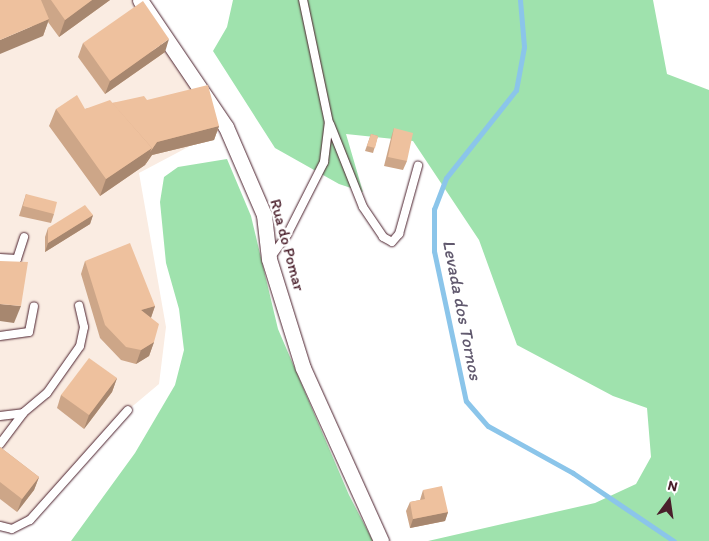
<!DOCTYPE html>
<style>
body{margin:0}
#map{position:relative;width:709px;height:541px;overflow:hidden;background:#fff;font-family:Itim,sans-serif}
div>[style]{position:absolute}
.built>*{inset:0;background:#faece2}
.green>*{inset:0;background:#9fe2ad}
.stream>*{height:5px;margin:-2.5px;padding:0 2.5px;transform-origin:2.5px;border-radius:2.5px;background:#8bc5ea}
.roads{filter:drop-shadow(0 0 1px #4a1f2b) drop-shadow(0 0 1px #4a1f2b)}
.service>*{height:8px;margin:-4px;padding:0 4px;transform-origin:4px;border-radius:4px;background:#fff}
.minor>*{height:15px;margin:-7.5px;padding:0 7.5px;transform-origin:7.5px;border-radius:7.5px;background:#fff}
.wall>*{inset:0;background:#cda688}
.shaded-wall>*{inset:0;background:#a7876f}
.building>*{inset:0;background:#eec19e}
span{translate:-50% -50%;white-space:nowrap;text-align:center;line-height:1.15;-webkit-text-stroke:4.5px #fff;paint-order:stroke}
.street-label{font-size:16px;color:#4a1f2b}
.water-label{font-size:18px;color:#61596e;font-style:italic}
.north{position:absolute;left:644px;top:476px;width:50px;height:50px;-webkit-text-stroke:4px #fff;paint-order:stroke;rotate:14deg;font-size:14px;font-weight:700;line-height:20px;text-align:center;color:#4a1f2b}
.north::after{content:'';display:block;margin:auto;width:18px;height:22px;background:#4a1f2b;clip-path:polygon(50% 0,100% 100%,50% 72%,0 100%)}
</style>
<div id="map">
<div class="built">
<i style="clip-path:polygon(0 0,140px 0,226px 127px,139px 173px,166px 327px,159px 384px,128px 410px,30px 520px,12px 529px,0 526px)"></i>
</div>
<div class="green">
<i style="clip-path:polygon(233px 0,653px 0,667px 74px,709px 90px,709px 541px,428px 541px,595px 503px,636px 484px,651px 457px,647px 408px,613px 396px,517px 345px,479px 240px,413px 141px,346px 134px,363px 192px,339px 184px,275px 148px,213px 51px,227px 27px)"></i>
<i style="clip-path:polygon(227px 159px,251px 216px,278px 329px,349px 495px,373px 541px,71px 541px,135px 453px,175px 385px,184px 350px,179px 309px,166px 263px,160px 202px,164px 177px,178px 167px)"></i>
</div>
<div class="stream">
<i style="left:520px;top:0;width:47px;rotate:85.1deg"></i>
<i style="left:524px;top:47px;width:44px;rotate:100.5deg"></i>
<i style="left:516px;top:90px;width:112px;rotate:128.5deg"></i>
<i style="left:446px;top:178px;width:33px;rotate:111deg"></i>
<i style="left:434px;top:209px;width:42px;rotate:90deg"></i>
<i style="left:434px;top:251px;width:153px;rotate:78deg"></i>
<i style="left:466px;top:401px;width:33px;rotate:49deg"></i>
<i style="left:488px;top:426px;width:97px;rotate:28.9deg"></i>
<i style="left:573px;top:473px;width:122px;rotate:34deg"></i>
</div>
<div class="roads">
<div class="service">
<i style="left:330px;top:124px;width:89px;rotate:68.3deg"></i>
<i style="left:363px;top:207px;width:36px;rotate:56deg"></i>
<i style="left:383px;top:237px;width:10px;rotate:29deg"></i>
<i style="left:392px;top:242px;width:11px;rotate:-49deg"></i>
<i style="left:399px;top:234px;width:71px;rotate:-74.4deg"></i>
<i style="left:271px;top:257px;width:27px;rotate:-54deg"></i>
<i style="left:287px;top:235px;width:82px;rotate:-63.1deg"></i>
<i style="left:324px;top:162px;width:39px;rotate:-83deg"></i>
<i style="left:329px;top:123px;width:126px;rotate:-101.9deg"></i>
<i style="left:0;top:258px;width:17px;rotate:3deg"></i>
<i style="left:17px;top:259px;width:23px;rotate:-72deg"></i>
<i style="left:0;top:336px;width:29px;rotate:-8deg"></i>
<i style="left:29px;top:332px;width:26px;rotate:-79deg"></i>
<i style="left:0;top:416px;width:23px;rotate:-7deg"></i>
<i style="left:0;top:444px;width:39px;rotate:-53deg"></i>
<i style="left:23px;top:413px;width:31px;rotate:-40deg"></i>
<i style="left:47px;top:393px;width:57px;rotate:-54.9deg"></i>
<i style="left:80px;top:346px;width:19px;rotate:-78deg"></i>
<i style="left:84px;top:327px;width:22px;rotate:-103deg"></i>
<i style="left:0;top:526px;width:12px;rotate:14deg"></i>
<i style="left:12px;top:529px;width:20px;rotate:-27deg"></i>
<i style="left:30px;top:520px;width:147px;rotate:-48.3deg"></i>
</div>
<div class="minor">
<i style="left:140px;top:0;width:153px;rotate:55.9deg"></i>
<i style="left:226px;top:127px;width:96px;rotate:66.6deg"></i>
<i style="left:264px;top:215px;width:44px;rotate:83.5deg"></i>
<i style="left:269px;top:259px;width:114px;rotate:72.7deg"></i>
<i style="left:303px;top:368px;width:190px;rotate:65.7deg"></i>
</div>
</div>
<div class="wall">
<i style="clip-path:polygon(0 0,110px 0,59px 37px,48px 22px,43px 36px)"></i>
<i style="clip-path:polygon(83px 43px,165px 52px,105px 94px,78px 57px)"></i>
<i style="clip-path:polygon(147px 100px,219px 126px,214px 140px,152px 155px,145px 165px,100px 196px,49px 126px,56px 109px,85px 109px,112px 103px)"></i>
<i style="clip-path:polygon(394px 128px,407px 161px,403px 170px,384px 166px,391px 138px)"></i>
<i style="clip-path:polygon(371px 134px,378px 136px,373px 153px,365px 151px)"></i>
<i style="clip-path:polygon(26px 194px,54px 214px,51px 223px,19px 216px)"></i>
<i style="clip-path:polygon(93px 215px,90px 224px,45px 252px,45px 237px,48px 228px)"></i>
<i style="clip-path:polygon(85px 261px,155px 306px,151px 318px,154px 342px,149px 356px,136px 364px,121px 360px,100px 338px,81px 274px)"></i>
<i style="clip-path:polygon(117px 378px,112px 392px,84px 429px,57px 408px,61px 395px)"></i>
<i style="clip-path:polygon(0 447px,39px 477px,34px 490px,17px 512px,0 499px)"></i>
<i style="clip-path:polygon(423px 490px,448px 512px,445px 521px,410px 528px,406px 511px,410px 502px,420px 500px)"></i>
</div>
<div class="shaded-wall">
<i style="clip-path:polygon(92px 0,110px 0,59px 37px,65px 20px)"></i>
<i style="clip-path:polygon(49px 19px,43px 36px,0 54px,0 40px)"></i>
<i style="clip-path:polygon(169px 39px,165px 52px,105px 94px,110px 81px)"></i>
<i style="clip-path:polygon(219px 126px,214px 140px,152px 155px,145px 165px,150px 152px,157px 142px)"></i>
<i style="clip-path:polygon(152px 148px,145px 165px,100px 196px,106px 179px)"></i>
<i style="clip-path:polygon(93px 215px,90px 224px,45px 252px,48px 243px)"></i>
<i style="clip-path:polygon(0 304px,21px 306px,14px 323px,0 321px)"></i>
<i style="clip-path:polygon(155px 306px,150px 320px,141px 310px)"></i>
<i style="clip-path:polygon(154px 342px,149px 356px,136px 364px,141px 350px)"></i>
<i style="clip-path:polygon(117px 378px,112px 392px,84px 429px,89px 415px)"></i>
<i style="clip-path:polygon(39px 477px,34px 490px,17px 512px,22px 499px)"></i>
<i style="clip-path:polygon(448px 512px,445px 521px,410px 528px,413px 519px)"></i>
</div>
<div class="building">
<i style="clip-path:polygon(0 0,41px 0,49px 19px,0 40px)"></i>
<i style="clip-path:polygon(51px 0,92px 0,65px 20px)"></i>
<i style="clip-path:polygon(143px 1px,169px 39px,110px 81px,83px 43px)"></i>
<i style="clip-path:polygon(208px 85px,219px 126px,157px 142px,150px 152px,152px 148px,112px 103px,144px 96px,147px 100px)"></i>
<i style="clip-path:polygon(77px 95px,85px 109px,110px 100px,152px 148px,106px 179px,56px 109px)"></i>
<i style="clip-path:polygon(394px 128px,413px 133px,407px 161px,388px 157px)"></i>
<i style="clip-path:polygon(371px 134px,378px 136px,375px 148px,367px 146px)"></i>
<i style="clip-path:polygon(26px 194px,57px 202px,54px 214px,23px 206px)"></i>
<i style="clip-path:polygon(85px 205px,93px 215px,48px 243px,48px 228px)"></i>
<i style="clip-path:polygon(130px 243px,155px 306px,141px 310px,159px 324px,154px 342px,141px 350px,126px 347px,105px 325px,85px 261px)"></i>
<i style="clip-path:polygon(0 261px,28px 262px,21px 306px,0 304px)"></i>
<i style="clip-path:polygon(89px 358px,117px 378px,89px 415px,61px 395px)"></i>
<i style="clip-path:polygon(0 447px,39px 477px,22px 499px,0 482px)"></i>
<i style="clip-path:polygon(442px 486px,448px 512px,413px 519px,410px 502px,425px 499px,423px 490px)"></i>
</div>
<div class="street-label">
<span style="left:287px;top:245px;rotate:75deg">Rua do Pomar</span>
</div>
<div class="water-label">
<span style="left:462px;top:310px;rotate:79deg">Levada dos Tornos</span>
</div>
<div class="north">N</div>
</div>
